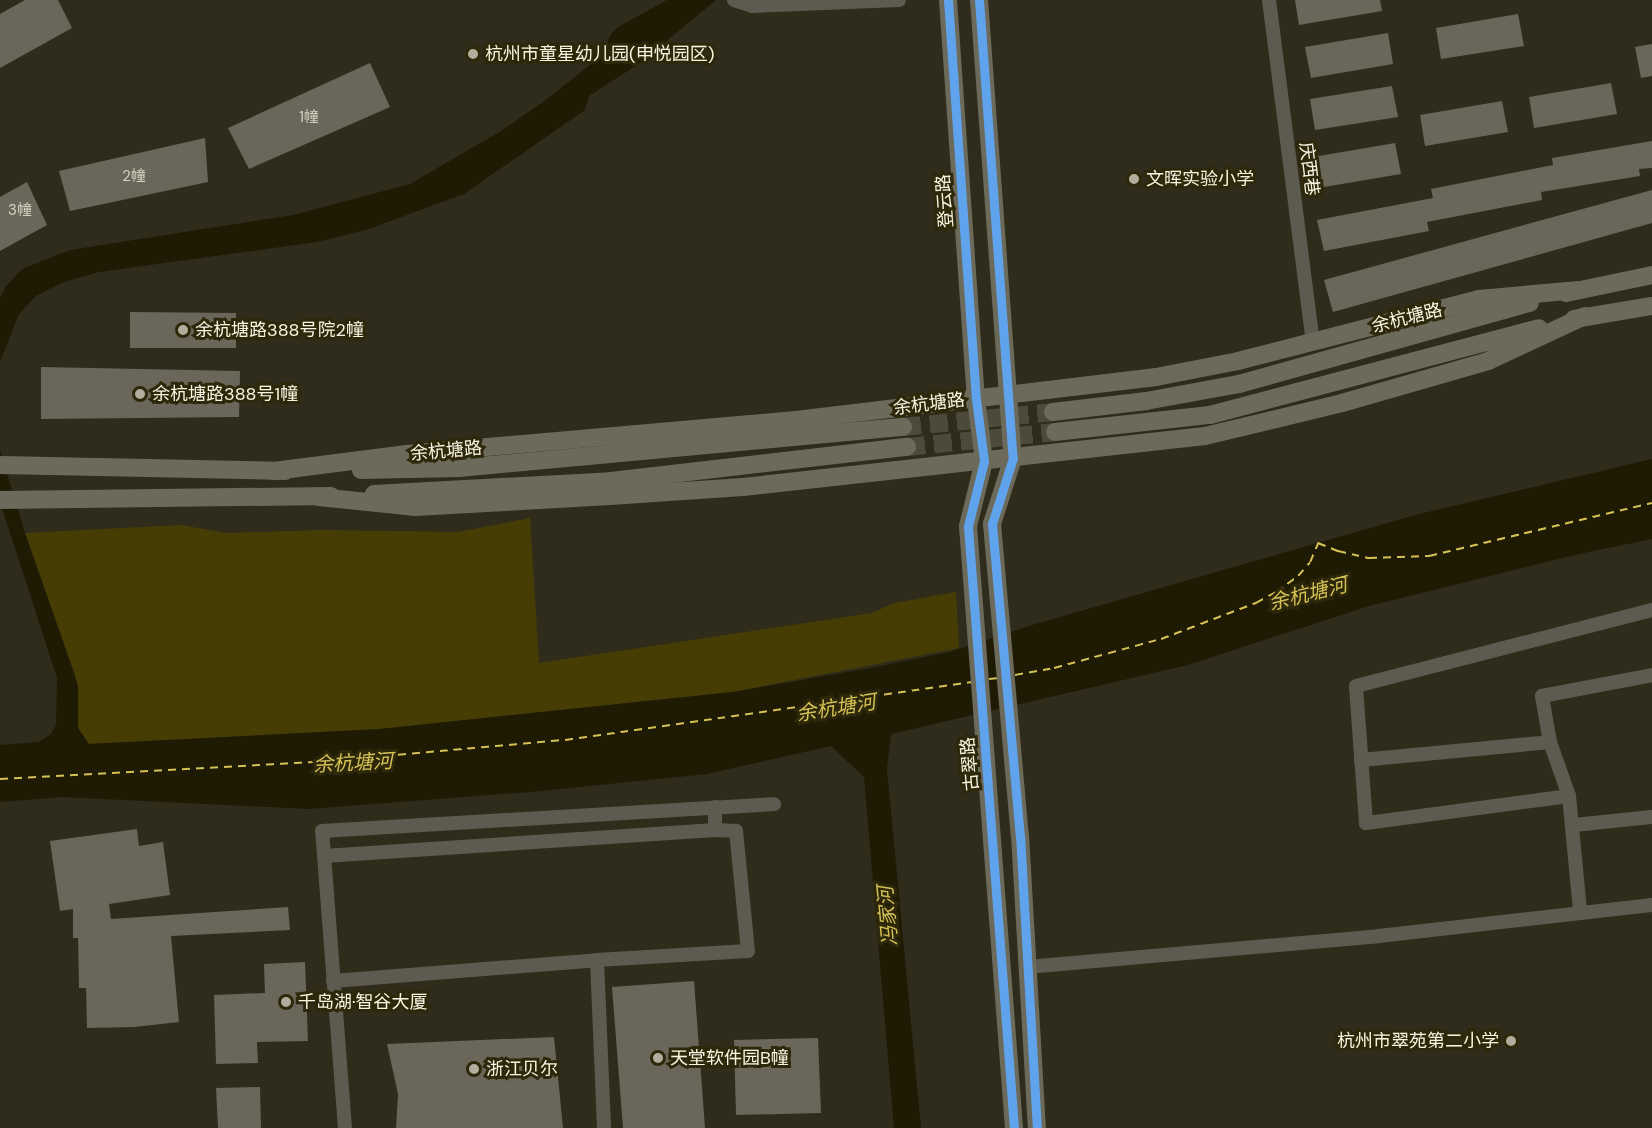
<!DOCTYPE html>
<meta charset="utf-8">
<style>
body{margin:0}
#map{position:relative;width:1652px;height:1128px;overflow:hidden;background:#302c1c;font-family:"DM Sans","Noto Sans SC",sans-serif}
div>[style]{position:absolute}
.green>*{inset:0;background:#463d04}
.water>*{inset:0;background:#1f1a04}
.ferry>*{height:1.5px;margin-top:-0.75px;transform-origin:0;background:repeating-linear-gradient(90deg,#d5c256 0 8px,transparent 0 14px)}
.building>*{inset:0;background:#6a675a}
.major-tunnel>*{height:18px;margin-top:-9px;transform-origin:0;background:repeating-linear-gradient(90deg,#4e4a3a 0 18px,transparent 0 27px)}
.minor>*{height:14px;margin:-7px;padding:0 7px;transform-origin:7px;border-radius:7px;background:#5d5b4f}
.major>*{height:18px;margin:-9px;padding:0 9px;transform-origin:9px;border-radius:9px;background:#6c6a5b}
.cycleway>*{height:9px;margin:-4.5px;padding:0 4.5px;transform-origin:4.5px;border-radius:4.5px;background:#60a3ed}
.dots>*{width:16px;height:16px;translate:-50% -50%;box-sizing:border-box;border:3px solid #2e280a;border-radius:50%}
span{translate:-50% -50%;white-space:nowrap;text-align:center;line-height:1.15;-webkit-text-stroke:6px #2e280a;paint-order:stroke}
.number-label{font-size:15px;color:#d4d1c1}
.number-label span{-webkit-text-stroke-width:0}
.poi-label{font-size:18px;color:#f7f4e3}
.left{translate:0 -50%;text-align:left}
.right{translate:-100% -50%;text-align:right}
.street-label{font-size:18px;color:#f7f4e3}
.water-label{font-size:20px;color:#d5c256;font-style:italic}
</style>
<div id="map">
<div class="green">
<i style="clip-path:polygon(530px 518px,539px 663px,872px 613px,894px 603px,956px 592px,959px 648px,733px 692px,380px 729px,89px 744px,78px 728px,78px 686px,73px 670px,25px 533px,181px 525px,226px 533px,323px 530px,458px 532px)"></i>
</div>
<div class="water">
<i style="clip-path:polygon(667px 0,716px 0,640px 63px,589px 96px,585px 110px,464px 194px,366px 230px,317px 242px,99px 272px,61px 283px,36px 296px,19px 314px,0 362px,0 298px,6px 286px,22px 269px,70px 250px,293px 215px,410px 184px,501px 131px,543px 102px,596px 60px,606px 47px,610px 35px,618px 27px)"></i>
<i style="clip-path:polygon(0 450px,25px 533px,73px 670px,78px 686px,78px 728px,89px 744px,380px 729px,733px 692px,881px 666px,949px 652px,1032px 625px,1415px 515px,1652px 459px,1652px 539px,1579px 554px,1369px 606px,1188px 665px,891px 734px,887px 769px,921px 1128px,894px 1128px,864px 777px,831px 746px,707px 774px,531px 792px,309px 809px,62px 797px,0 802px,0 745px,39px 742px,51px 734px,56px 725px,57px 678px,0 502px)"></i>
</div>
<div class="ferry">
<i style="left:1015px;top:675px;width:40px;rotate:-10deg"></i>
<i style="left:1054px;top:668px;width:111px;rotate:-15.2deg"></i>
<i style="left:1161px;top:639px;width:102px;rotate:-20.8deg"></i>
<i style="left:1256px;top:603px;width:23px;rotate:-29deg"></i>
<i style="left:1276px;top:592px;width:27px;rotate:-36deg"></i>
<i style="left:1298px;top:576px;width:18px;rotate:-49deg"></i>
<i style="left:1310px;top:562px;width:21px;rotate:-67deg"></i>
<i style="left:1318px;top:543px;width:22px;rotate:22deg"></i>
<i style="left:1338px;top:551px;width:32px;rotate:13deg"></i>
<i style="left:1369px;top:558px;width:60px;rotate:-1.9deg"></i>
<i style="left:1429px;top:556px;width:229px;rotate:-13.4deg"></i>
<i style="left:989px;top:679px;width:10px;rotate:-6deg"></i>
<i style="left:0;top:779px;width:328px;rotate:-3.1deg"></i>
<i style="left:328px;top:761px;width:238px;rotate:-5.1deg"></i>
<i style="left:565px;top:740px;width:411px;rotate:-8.1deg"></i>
</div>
<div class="building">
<i style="clip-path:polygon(25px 0,58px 0,72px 28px,0 68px,0 14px)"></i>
<i style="clip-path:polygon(1295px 0,1380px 0,1382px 11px,1299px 25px)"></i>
<i style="clip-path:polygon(1518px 14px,1524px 46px,1441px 59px,1436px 28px)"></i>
<i style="clip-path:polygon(1388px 33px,1393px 64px,1311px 78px,1305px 47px)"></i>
<i style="clip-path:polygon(1652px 44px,1652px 76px,1641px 78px,1635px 47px)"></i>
<i style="clip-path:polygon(370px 63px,390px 107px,249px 169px,228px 128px)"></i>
<i style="clip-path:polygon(1611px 83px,1617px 114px,1534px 128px,1529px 97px)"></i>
<i style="clip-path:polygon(1392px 86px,1398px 117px,1315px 130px,1310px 99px)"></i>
<i style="clip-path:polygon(1502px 101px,1508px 132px,1425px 146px,1420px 115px)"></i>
<i style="clip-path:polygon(205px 138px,208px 182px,70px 211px,59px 171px)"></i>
<i style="clip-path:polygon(1652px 141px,1652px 168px,1639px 169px,1640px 176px,1541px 192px,1542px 200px,1427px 222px,1429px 231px,1324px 251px,1317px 220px,1433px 198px,1431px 189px,1553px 165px,1552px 158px)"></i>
<i style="clip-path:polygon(1395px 143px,1401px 174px,1318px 188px,1313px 157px)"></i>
<i style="clip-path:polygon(27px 182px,47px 225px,0 251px,0 197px)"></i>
<i style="clip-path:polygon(1652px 190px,1652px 223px,1333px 312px,1324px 280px)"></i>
<i style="clip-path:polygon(130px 312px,236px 313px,236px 348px,130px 348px)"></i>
<i style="clip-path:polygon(41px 367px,240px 371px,239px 417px,41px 419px)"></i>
<i style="clip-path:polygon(137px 829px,139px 846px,163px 842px,170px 895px,109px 904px,111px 919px,288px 907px,290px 930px,171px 936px,179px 1022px,134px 1027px,87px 1028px,86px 988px,79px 988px,78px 938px,73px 938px,73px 909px,60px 911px,50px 841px)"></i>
<i style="clip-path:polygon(305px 962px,308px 1041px,257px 1042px,258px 1063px,216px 1064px,214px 995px,265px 993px,264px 964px)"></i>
<i style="clip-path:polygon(694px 981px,705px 1128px,623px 1128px,612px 987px)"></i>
<i style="clip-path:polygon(554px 1037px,563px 1128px,396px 1128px,398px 1094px,387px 1044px)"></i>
<i style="clip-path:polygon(818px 1038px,821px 1113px,736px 1115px,734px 1040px)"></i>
<i style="clip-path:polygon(260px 1087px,261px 1128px,218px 1128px,216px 1088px)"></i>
</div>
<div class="major-tunnel">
<i style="left:903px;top:427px;width:151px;rotate:-5.7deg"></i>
<i style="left:907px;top:447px;width:149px;rotate:-5.8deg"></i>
</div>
<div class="minor">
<i style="left:734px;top:0;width:19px;rotate:18deg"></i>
<i style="left:752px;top:6px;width:147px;rotate:-2.3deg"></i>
<i style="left:1269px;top:0;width:345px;rotate:82.7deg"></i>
<i style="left:1550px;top:742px;width:57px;rotate:70.6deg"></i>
<i style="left:1569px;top:796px;width:116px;rotate:84.5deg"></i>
<i style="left:1361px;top:760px;width:190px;rotate:-5.4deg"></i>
<i style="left:1550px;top:742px;width:47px;rotate:-99.9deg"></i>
<i style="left:1542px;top:696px;width:112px;rotate:-10.8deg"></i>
<i style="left:1569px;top:796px;width:205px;rotate:172.4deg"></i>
<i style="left:1366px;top:823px;width:137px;rotate:-94.2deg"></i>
<i style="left:1356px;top:686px;width:306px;rotate:-14.4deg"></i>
<i style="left:1574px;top:825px;width:78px;rotate:-5.9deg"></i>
<i style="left:324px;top:856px;width:392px;rotate:-3.8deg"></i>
<i style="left:715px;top:830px;width:23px;rotate:-90deg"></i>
<i style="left:597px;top:960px;width:151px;rotate:-3.4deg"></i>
<i style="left:748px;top:951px;width:121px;rotate:-95.7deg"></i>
<i style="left:736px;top:831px;width:21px;rotate:-177deg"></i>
<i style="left:1027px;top:967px;width:353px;rotate:-5deg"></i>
<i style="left:1379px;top:936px;width:275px;rotate:-6.5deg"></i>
<i style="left:333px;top:981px;width:265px;rotate:-4.5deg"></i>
<i style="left:597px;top:960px;width:168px;rotate:87.6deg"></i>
<i style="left:345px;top:1128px;width:298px;rotate:-94.4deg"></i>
<i style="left:322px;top:831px;width:453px;rotate:-3.4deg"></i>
</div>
<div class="major">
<i style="left:948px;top:0;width:400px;rotate:86deg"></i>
<i style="left:976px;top:399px;width:63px;rotate:82.6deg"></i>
<i style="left:984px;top:461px;width:67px;rotate:103.8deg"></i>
<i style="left:968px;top:526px;width:604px;rotate:85.63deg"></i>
<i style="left:979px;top:0;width:459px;rotate:85.8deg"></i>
<i style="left:1013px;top:458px;width:69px;rotate:107.7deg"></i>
<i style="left:992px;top:524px;width:312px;rotate:84.9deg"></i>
<i style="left:1020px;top:835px;width:293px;rotate:86.7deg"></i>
<i style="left:1566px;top:293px;width:88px;rotate:-11.8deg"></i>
<i style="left:1574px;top:319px;width:79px;rotate:-9.5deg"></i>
<i style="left:1053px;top:412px;width:94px;rotate:-6.7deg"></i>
<i style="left:1146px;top:401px;width:95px;rotate:-10.4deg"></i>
<i style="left:1239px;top:384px;width:302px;rotate:-15.6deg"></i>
<i style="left:1055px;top:432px;width:156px;rotate:-6.3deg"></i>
<i style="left:1210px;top:415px;width:340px;rotate:-14.8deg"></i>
<i style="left:0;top:465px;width:285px;rotate:1.2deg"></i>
<i style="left:361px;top:470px;width:98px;rotate:-1.2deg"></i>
<i style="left:459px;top:468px;width:446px;rotate:-5.3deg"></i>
<i style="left:274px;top:471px;width:134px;rotate:-7.3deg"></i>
<i style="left:407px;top:454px;width:390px;rotate:-5deg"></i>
<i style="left:796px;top:420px;width:363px;rotate:-6.8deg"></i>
<i style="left:1156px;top:377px;width:84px;rotate:-11deg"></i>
<i style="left:1238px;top:361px;width:249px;rotate:-14.4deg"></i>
<i style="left:1479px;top:299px;width:98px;rotate:-5.2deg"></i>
<i style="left:374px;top:494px;width:237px;rotate:-3.1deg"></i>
<i style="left:611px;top:481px;width:298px;rotate:-6.6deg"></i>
<i style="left:319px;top:497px;width:97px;rotate:5.9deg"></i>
<i style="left:415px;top:507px;width:195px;rotate:-3.2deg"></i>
<i style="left:610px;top:496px;width:133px;rotate:-3.9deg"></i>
<i style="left:743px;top:487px;width:465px;rotate:-6.3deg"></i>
<i style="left:1205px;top:436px;width:141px;rotate:-13.5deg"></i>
<i style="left:1342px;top:403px;width:152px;rotate:-16deg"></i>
<i style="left:1488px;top:361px;width:107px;rotate:-24.9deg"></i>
<i style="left:0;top:500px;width:331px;rotate:-0.7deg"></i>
</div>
<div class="cycleway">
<i style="left:948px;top:0;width:400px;rotate:86deg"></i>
<i style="left:976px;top:399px;width:63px;rotate:82.6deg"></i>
<i style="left:984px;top:461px;width:67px;rotate:103.8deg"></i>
<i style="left:968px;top:526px;width:604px;rotate:85.63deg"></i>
<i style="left:979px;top:0;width:459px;rotate:85.8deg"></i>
<i style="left:1013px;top:458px;width:69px;rotate:107.7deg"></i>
<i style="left:992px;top:524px;width:312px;rotate:84.9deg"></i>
<i style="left:1020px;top:835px;width:293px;rotate:86.7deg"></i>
</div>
<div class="dots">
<i style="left:473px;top:54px;background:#b1ae9d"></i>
<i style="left:1134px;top:179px;background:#b1ae9d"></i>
<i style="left:183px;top:330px;background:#b1ae9d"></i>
<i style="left:140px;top:394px;background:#b1ae9d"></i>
<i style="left:286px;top:1002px;background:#b1ae9d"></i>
<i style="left:1511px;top:1041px;background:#b1ae9d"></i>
<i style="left:658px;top:1058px;background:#b1ae9d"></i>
<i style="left:474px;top:1069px;background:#b1ae9d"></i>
</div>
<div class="number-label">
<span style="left:309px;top:118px">1幢</span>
<span style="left:134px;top:177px">2幢</span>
<span style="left:20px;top:211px">3幢</span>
</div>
<div class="poi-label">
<span class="left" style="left:485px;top:54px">杭州市童星幼儿园(申悦园区)</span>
<span class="left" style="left:1146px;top:179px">文晖实验小学</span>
<span class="left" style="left:195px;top:330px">余杭塘路388号院2幢</span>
<span class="left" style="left:152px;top:394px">余杭塘路388号1幢</span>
<span class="left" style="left:298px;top:1002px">千岛湖·智谷大厦</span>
<span class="right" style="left:1499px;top:1041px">杭州市翠苑第二小学</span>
<span class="left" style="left:670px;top:1058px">天堂软件园B幢</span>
<span class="left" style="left:486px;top:1069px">浙江贝尔</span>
</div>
<div class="street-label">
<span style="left:1309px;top:169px;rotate:83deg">庆西巷</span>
<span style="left:945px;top:201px;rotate:-94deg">登云路</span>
<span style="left:1407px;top:318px;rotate:-14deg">余杭塘路</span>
<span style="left:929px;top:404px;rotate:-7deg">余杭塘路</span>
<span style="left:446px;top:451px;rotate:-5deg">余杭塘路</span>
<span style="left:970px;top:764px;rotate:-95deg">古翠路</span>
</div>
<div class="water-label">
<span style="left:1308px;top:594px;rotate:-14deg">余杭塘河</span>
<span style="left:836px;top:708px;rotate:-9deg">余杭塘河</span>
<span style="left:353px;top:763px;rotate:-3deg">余杭塘河</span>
<span style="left:888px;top:916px;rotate:-95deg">冯家河</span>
</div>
</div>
